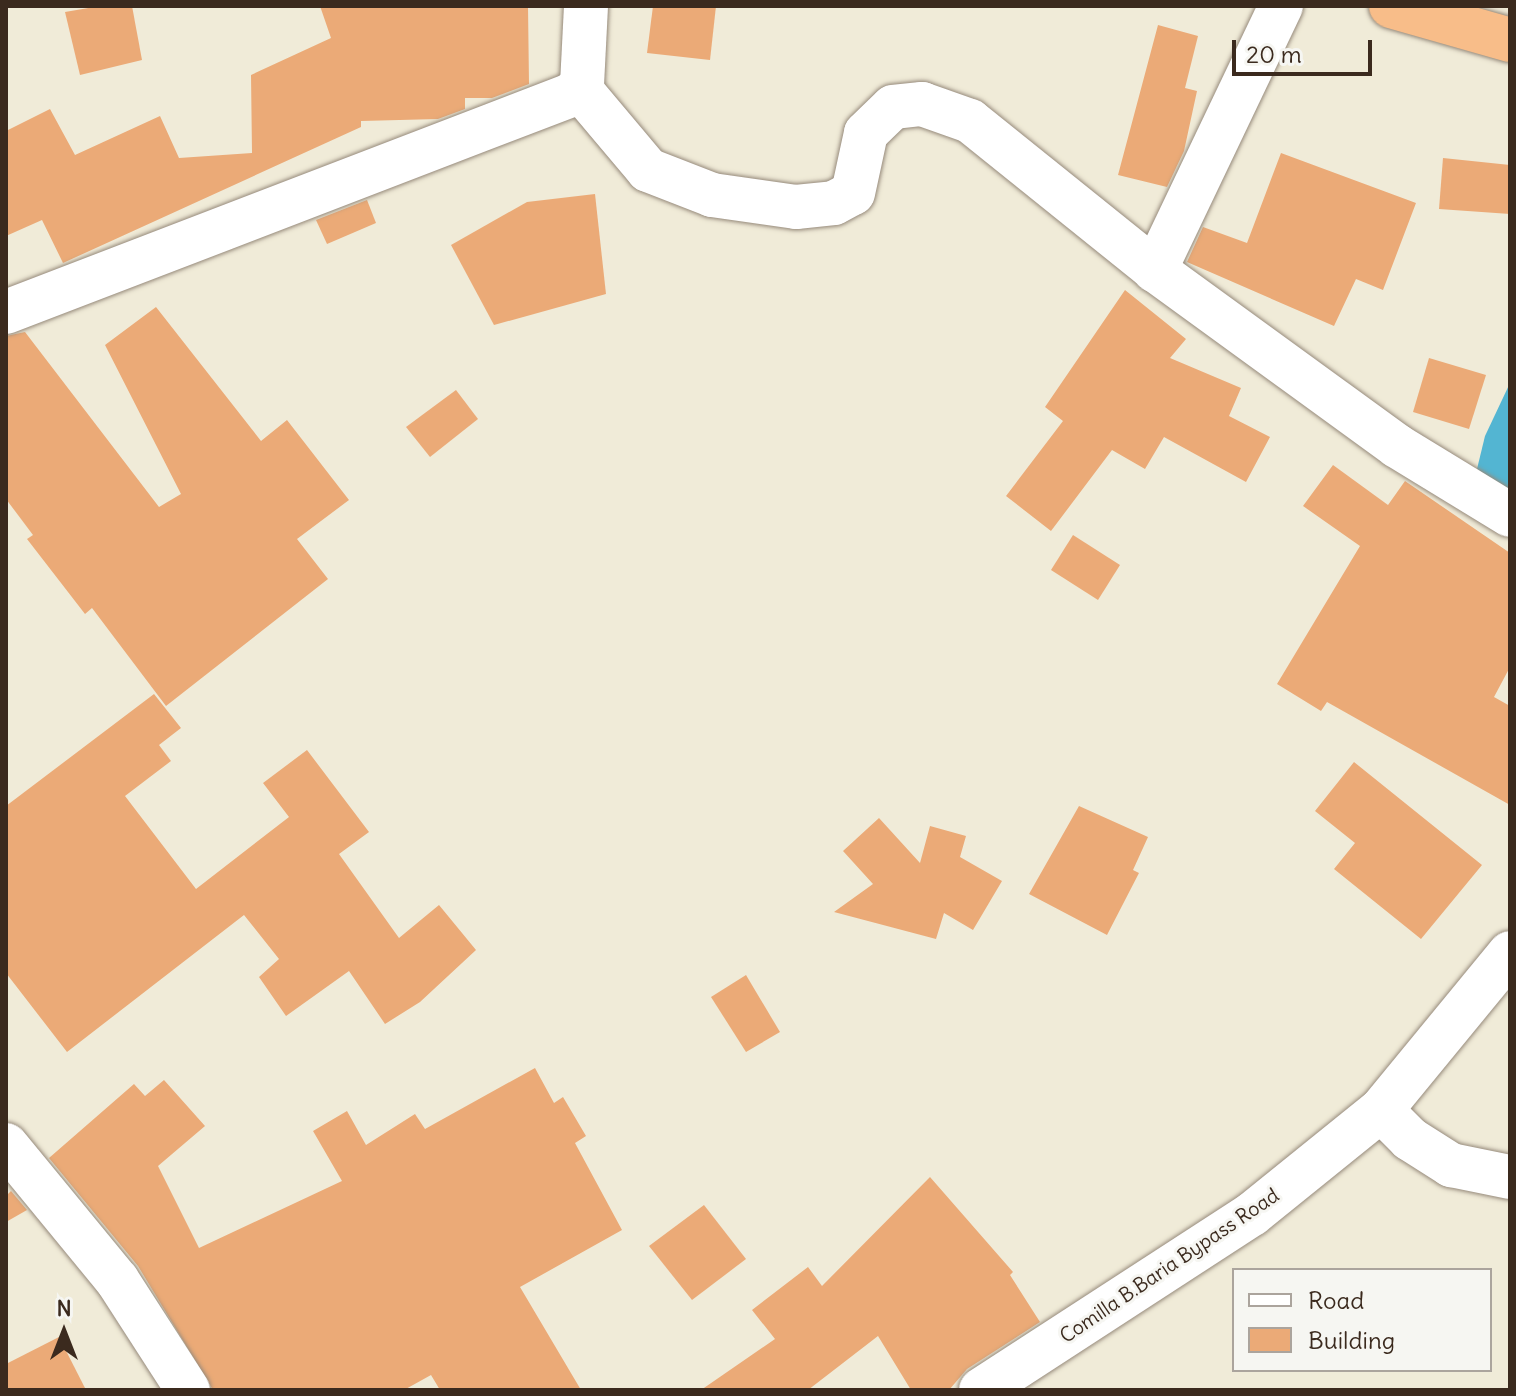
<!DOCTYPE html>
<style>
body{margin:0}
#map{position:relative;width:1516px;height:1396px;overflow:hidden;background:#f0ebd8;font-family:Delius,sans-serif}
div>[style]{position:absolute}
.water>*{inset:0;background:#53b5d2}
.building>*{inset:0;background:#ebaa77}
.roads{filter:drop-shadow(0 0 2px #968a7b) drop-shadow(0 0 2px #968a7b)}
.minor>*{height:44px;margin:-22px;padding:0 22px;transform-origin:22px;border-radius:22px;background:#fff}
.highway>*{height:44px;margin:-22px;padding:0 22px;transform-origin:22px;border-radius:22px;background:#f8bd89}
span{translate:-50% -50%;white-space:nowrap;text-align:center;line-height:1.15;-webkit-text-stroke:6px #f6f6f2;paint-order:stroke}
.street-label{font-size:20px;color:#3b2a1e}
.frame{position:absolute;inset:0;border:8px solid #3b2a1e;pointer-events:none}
.legend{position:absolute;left:1232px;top:1268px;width:260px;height:104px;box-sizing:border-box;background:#f6f6f2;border:2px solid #aba49d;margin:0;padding:10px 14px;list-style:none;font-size:24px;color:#3b2a1e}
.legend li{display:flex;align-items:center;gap:16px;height:40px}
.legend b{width:40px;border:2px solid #aba49d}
.north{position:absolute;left:24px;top:1292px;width:80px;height:80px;-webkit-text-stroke:6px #f6f6f2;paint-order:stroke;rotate:0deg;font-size:22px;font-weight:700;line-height:32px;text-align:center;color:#3b2a1e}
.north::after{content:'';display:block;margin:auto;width:28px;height:36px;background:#3b2a1e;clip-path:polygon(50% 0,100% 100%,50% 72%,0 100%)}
.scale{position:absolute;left:1232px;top:40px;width:140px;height:36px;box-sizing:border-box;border:4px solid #3b2a1e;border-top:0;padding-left:10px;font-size:24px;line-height:28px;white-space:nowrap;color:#3b2a1e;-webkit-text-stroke:6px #f6f6f2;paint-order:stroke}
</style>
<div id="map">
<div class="water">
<i style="clip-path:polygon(1510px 383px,1510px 498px,1477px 469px,1485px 436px)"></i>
</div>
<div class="building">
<i style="clip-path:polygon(100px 6px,132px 6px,142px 60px,80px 75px,65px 12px)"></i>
<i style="clip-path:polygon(320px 6px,528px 6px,529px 84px,492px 98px,465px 98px,465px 109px,438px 119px,361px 121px,361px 127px,63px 263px,42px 220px,6px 236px,6px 131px,50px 109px,75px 155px,160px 116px,179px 158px,252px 153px,251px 75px,331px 38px)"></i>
<i style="clip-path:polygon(653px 6px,716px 6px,710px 60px,647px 53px)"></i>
<i style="clip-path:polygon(1158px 25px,1198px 36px,1185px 88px,1197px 91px,1184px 151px,1167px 187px,1118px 175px)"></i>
<i style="clip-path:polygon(1281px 153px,1416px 203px,1383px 290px,1356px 279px,1334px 326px,1187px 262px,1203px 227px,1247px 243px)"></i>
<i style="clip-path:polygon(1443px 158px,1510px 165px,1510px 214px,1439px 209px)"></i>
<i style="clip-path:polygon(595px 194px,606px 294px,494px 325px,451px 245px,527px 202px)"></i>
<i style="clip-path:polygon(367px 200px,376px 223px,327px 244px,316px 220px)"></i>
<i style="clip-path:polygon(1125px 290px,1186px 339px,1170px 358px,1241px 388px,1229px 416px,1270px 437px,1246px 482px,1164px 437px,1145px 469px,1112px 450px,1051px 531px,1006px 496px,1063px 421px,1045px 407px)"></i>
<i style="clip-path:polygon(156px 307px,261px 441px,287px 420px,349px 500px,297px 539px,328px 579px,166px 706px,92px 608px,85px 614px,27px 539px,33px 535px,6px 499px,6px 336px,25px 332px,159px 507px,181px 494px,105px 345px)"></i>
<i style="clip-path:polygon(1429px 358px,1486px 375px,1469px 429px,1413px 412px)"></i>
<i style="clip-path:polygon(456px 390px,478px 419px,430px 457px,406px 427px)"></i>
<i style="clip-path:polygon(1333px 465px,1388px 505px,1405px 481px,1510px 553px,1510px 667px,1494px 697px,1510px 706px,1510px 805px,1327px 702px,1321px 711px,1277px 684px,1360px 546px,1303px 506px)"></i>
<i style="clip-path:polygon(1073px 535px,1120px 565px,1098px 600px,1051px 570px)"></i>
<i style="clip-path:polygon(154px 694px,181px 728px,159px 745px,171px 761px,125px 796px,196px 889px,289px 817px,263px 783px,307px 750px,369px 832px,339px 854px,399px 938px,439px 905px,476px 950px,420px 1002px,385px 1024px,349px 971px,286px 1016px,259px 977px,279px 959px,244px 915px,67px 1052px,6px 973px,6px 806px)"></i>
<i style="clip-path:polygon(1354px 762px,1482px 865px,1421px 939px,1334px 869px,1355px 843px,1315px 811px)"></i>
<i style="clip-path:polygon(1079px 806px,1148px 837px,1133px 870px,1139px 873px,1107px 935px,1029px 894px)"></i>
<i style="clip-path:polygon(879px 818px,920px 863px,930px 826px,966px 836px,960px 857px,1002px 881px,973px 930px,944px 913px,936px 939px,834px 912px,873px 884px,843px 851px)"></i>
<i style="clip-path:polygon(746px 975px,780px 1032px,746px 1052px,711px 997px)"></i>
<i style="clip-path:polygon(535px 1068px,554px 1103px,563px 1097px,586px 1136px,575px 1143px,622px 1230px,520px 1287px,581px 1390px,440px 1390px,431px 1375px,404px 1390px,213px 1390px,138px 1266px,49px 1158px,134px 1084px,145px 1096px,164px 1080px,205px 1126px,158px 1166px,199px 1248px,342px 1181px,313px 1131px,347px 1111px,366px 1145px,415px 1114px,425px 1129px)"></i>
<i style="clip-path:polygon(930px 1177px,1013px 1272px,1010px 1275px,1040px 1322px,967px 1369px,949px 1390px,911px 1390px,878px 1336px,808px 1390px,701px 1390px,775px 1339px,752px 1310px,808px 1267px,822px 1286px)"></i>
<i style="clip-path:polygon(11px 1191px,27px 1210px,6px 1222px,6px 1196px)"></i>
<i style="clip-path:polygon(704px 1205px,746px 1259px,692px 1300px,649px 1246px)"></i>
<i style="clip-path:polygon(59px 1337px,86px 1390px,6px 1390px,6px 1364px)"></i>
</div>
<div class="roads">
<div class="minor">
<i style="left:1281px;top:6px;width:293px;rotate:115.5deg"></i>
<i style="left:1155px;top:270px;width:299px;rotate:36deg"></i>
<i style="left:1397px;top:446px;width:132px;rotate:31.4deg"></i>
<i style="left:579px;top:88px;width:107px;rotate:49.9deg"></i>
<i style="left:648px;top:170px;width:69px;rotate:21.3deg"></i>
<i style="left:712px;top:195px;width:85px;rotate:8.1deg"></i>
<i style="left:796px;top:207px;width:38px;rotate:-6deg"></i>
<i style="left:834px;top:203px;width:21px;rotate:-28deg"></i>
<i style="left:853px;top:193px;width:61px;rotate:-77.8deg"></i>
<i style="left:866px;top:133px;width:37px;rotate:-44deg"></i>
<i style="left:893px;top:107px;width:29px;rotate:-6deg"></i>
<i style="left:922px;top:104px;width:51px;rotate:19.5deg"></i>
<i style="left:970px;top:121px;width:238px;rotate:38.8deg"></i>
<i style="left:6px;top:312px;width:605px;rotate:-21.01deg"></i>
<i style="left:571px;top:95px;width:15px;rotate:-42deg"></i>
<i style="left:582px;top:85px;width:79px;rotate:-87.1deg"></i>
<i style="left:1381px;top:1110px;width:41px;rotate:45deg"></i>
<i style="left:1410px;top:1139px;width:49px;rotate:32.4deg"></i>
<i style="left:1451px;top:1165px;width:60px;rotate:11.5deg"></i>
<i style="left:6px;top:1145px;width:175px;rotate:50.6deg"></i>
<i style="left:117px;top:1280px;width:131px;rotate:57.2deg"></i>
<i style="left:981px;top:1390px;width:323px;rotate:-33deg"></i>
<i style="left:1252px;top:1214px;width:166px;rotate:-38.9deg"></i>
<i style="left:1381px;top:1110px;width:203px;rotate:-50.6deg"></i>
</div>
<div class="highway">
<i style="left:1391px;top:6px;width:124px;rotate:15.9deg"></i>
</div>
</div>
<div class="street-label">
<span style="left:1169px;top:1265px;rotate:-34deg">Comilla B.Baria Bypass Road</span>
</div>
<div class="frame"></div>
<ul class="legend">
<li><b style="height:10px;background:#fff"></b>Road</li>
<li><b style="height:22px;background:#ebaa77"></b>Building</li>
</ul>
<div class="north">N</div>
<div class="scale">20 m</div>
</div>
